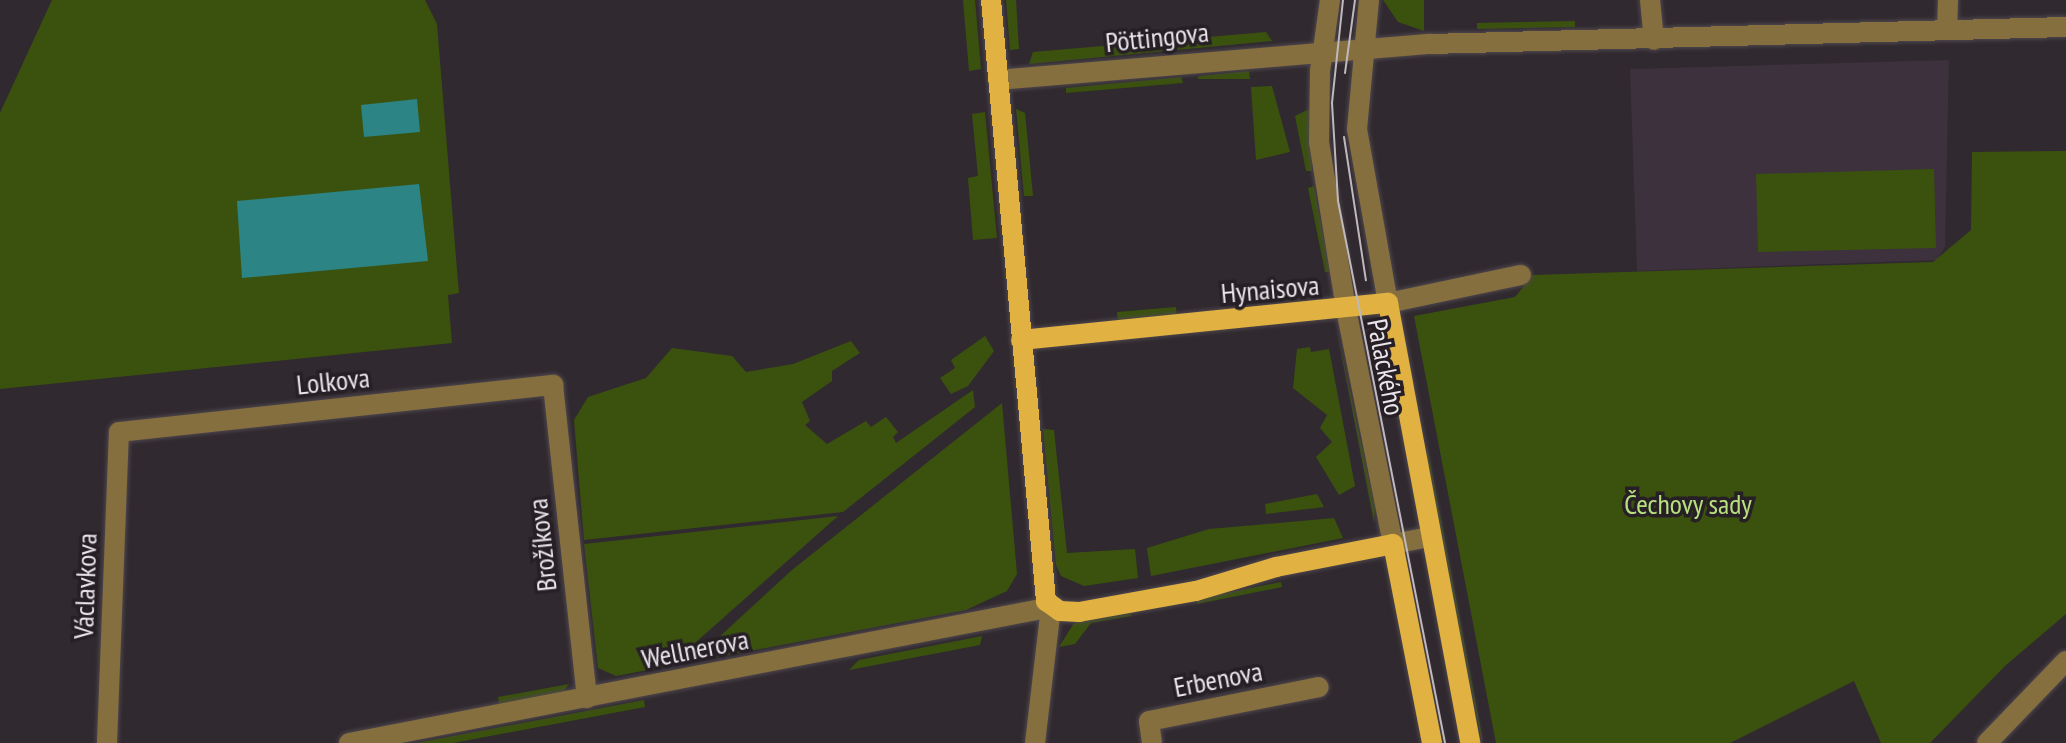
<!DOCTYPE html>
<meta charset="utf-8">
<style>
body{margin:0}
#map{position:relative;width:2066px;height:743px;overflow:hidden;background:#30292f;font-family:"PT Sans Narrow",sans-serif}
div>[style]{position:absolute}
.built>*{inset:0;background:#3c313c}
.green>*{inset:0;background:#3b520e}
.water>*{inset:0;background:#2c8484}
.roads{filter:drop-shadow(0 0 2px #4e474d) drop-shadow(0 0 2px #4e474d)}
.minor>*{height:20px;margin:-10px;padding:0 10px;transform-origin:10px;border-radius:10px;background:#866f3e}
.major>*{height:20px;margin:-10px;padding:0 10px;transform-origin:10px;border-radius:10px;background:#e1b241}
.tram>*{height:2px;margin:-1px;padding:0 1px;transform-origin:1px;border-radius:1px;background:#bfb9be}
span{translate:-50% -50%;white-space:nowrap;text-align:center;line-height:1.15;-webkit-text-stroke:7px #261f25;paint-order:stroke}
.street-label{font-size:28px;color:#eae5ea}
.park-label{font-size:28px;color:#b8e07f}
</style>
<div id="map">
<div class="built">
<i style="clip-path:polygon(1949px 60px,1945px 247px,1937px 260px,1637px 271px,1630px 69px)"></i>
</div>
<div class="green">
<i style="clip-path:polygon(52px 0,425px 0,437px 24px,457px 270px,459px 293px,448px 295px,452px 343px,0 389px,0 113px)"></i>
<i style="clip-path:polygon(963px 0,975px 0,981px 69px,969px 71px)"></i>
<i style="clip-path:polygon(1006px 0,1016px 0,1019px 49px,1010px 50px)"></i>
<i style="clip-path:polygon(1383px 0,1424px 0,1424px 31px,1398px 22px)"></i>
<i style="clip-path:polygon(1575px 21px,1575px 27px,1477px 29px,1477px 23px)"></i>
<i style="clip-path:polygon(1266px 32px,1272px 41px,1029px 64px,1033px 52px)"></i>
<i style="clip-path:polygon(1249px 71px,1250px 79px,1197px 79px,1199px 76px)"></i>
<i style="clip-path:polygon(1181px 77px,1183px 83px,1066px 93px,1066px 88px)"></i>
<i style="clip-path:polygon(1272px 86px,1290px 152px,1256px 160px,1251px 87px)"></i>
<i style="clip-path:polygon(1016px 109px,1025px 113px,1033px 196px,1024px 196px)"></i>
<i style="clip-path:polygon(1309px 109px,1312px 171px,1306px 171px,1295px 116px)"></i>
<i style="clip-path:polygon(985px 112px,997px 238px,973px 240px,968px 178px,978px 176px,972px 114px)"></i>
<i style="clip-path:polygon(2066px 151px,2066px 614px,2005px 666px,1930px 743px,1881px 743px,1854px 681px,1730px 743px,1496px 743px,1414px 316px,1515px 297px,1533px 275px,1933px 262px,1971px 230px,1972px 152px)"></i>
<i style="clip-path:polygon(1934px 169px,1936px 248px,1758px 252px,1756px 174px)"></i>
<i style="clip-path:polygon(1314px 186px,1330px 272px,1325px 272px,1308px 188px)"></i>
<i style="clip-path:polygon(1176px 307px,1177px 318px,1118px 322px,1117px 312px)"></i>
<i style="clip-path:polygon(1337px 331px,1375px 507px,1374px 523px)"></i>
<i style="clip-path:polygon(985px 336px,994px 351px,968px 386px,951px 394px,940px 378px,955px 368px,951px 360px)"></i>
<i style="clip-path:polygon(851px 341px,860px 353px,832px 371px,832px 381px,802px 402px,810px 421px,805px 425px,827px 444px,866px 421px,871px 427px,886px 417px,898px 432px,893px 437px,896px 443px,973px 390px,975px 407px,843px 512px,584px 540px,574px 420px,588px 397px,646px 378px,672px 348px,732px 356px,746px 372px,793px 364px)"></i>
<i style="clip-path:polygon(1310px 347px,1311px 352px,1329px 349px,1355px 486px,1339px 495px,1316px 457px,1332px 442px,1320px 428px,1327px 415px,1293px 388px,1297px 349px)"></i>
<i style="clip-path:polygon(1002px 403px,1017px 574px,1007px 591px,966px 610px,692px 662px,792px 570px)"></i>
<i style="clip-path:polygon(1043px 429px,1054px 430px,1067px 553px,1135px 549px,1138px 578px,1084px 586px,1061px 576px,1056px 565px)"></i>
<i style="clip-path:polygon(1427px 446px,1482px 736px,1482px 743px,1426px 467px)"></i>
<i style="clip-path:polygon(1317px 494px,1324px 507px,1266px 514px,1265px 504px)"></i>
<i style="clip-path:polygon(838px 516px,669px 666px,616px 676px,598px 668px,584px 544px)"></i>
<i style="clip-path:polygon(1334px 518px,1343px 538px,1151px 576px,1147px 548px,1209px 529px)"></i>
<i style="clip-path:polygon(1281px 582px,1282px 587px,1197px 604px,1196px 599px)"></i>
<i style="clip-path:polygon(1131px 610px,1131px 616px,1091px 623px,1075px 644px,1059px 647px,1074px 623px)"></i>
<i style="clip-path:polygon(982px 636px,980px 645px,849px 670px,859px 660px)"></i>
<i style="clip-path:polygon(569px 684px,564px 691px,499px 704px,498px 697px)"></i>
<i style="clip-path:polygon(644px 700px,645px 707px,453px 743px,416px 743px)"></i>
</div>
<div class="water">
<i style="clip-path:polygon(417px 99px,420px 132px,364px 137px,361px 105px)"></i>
<i style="clip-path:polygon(419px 184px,428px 261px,242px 278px,237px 201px)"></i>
</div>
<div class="roads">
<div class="minor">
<i style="left:1330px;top:0;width:72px;rotate:98deg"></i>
<i style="left:1320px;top:71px;width:71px;rotate:90.8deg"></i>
<i style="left:1319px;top:142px;width:169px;rotate:80.8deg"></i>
<i style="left:1346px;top:309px;width:240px;rotate:78.7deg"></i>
<i style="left:1393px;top:544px;width:38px;rotate:-11deg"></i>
<i style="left:1369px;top:0;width:130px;rotate:95.3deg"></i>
<i style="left:1357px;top:129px;width:177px;rotate:79.9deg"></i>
<i style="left:1388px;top:303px;width:136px;rotate:-11.9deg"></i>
<i style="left:1650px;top:0;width:40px;rotate:84.3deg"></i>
<i style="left:1947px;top:30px;width:30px;rotate:-88deg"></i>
<i style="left:998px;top:80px;width:433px;rotate:-4.8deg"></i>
<i style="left:1430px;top:44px;width:636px;rotate:-1.53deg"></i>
<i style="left:107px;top:743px;width:311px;rotate:-87.8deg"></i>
<i style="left:119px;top:432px;width:437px;rotate:-6.2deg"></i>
<i style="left:553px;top:385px;width:315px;rotate:83.8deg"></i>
<i style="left:349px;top:743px;width:715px;rotate:-10.96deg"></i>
<i style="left:1051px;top:607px;width:137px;rotate:96.7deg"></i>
<i style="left:1152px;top:743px;width:22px;rotate:-98deg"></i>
<i style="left:1149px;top:721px;width:173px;rotate:-11.3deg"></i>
<i style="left:1987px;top:743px;width:114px;rotate:-46.1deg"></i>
</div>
<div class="major">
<i style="left:991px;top:0;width:604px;rotate:84.77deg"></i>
<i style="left:1046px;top:601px;width:17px;rotate:36deg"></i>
<i style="left:1060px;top:611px;width:19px;rotate:3deg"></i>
<i style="left:1079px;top:612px;width:119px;rotate:-10.2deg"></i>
<i style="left:1196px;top:591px;width:84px;rotate:-16.7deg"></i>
<i style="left:1276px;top:567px;width:119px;rotate:-11.1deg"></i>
<i style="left:1393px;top:544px;width:203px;rotate:78.9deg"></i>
<i style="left:1021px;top:340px;width:369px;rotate:-5.8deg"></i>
<i style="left:1388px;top:303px;width:448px;rotate:79.4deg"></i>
</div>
</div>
<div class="tram">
<i style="left:1343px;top:0;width:104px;rotate:96.1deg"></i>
<i style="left:1332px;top:103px;width:98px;rotate:86.5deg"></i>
<i style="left:1338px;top:201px;width:552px;rotate:78.83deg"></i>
<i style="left:1345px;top:73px;width:74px;rotate:-82.2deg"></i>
<i style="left:1344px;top:137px;width:145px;rotate:81.3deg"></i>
</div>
<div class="street-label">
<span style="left:1157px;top:37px;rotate:-6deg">Pöttingova</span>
<span style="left:1270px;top:289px;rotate:-5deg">Hynaisova</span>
<span style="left:1386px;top:367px;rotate:79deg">Palackého</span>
<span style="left:333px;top:381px;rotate:-6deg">Lolkova</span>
<span style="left:542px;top:545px;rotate:-96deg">Brožíkova</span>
<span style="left:85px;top:586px;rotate:-88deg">Václavkova</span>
<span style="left:695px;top:649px;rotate:-11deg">Wellnerova</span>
<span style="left:1218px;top:679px;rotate:-11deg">Erbenova</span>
</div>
<div class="park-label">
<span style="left:1688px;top:504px">Čechovy sady</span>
</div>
</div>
